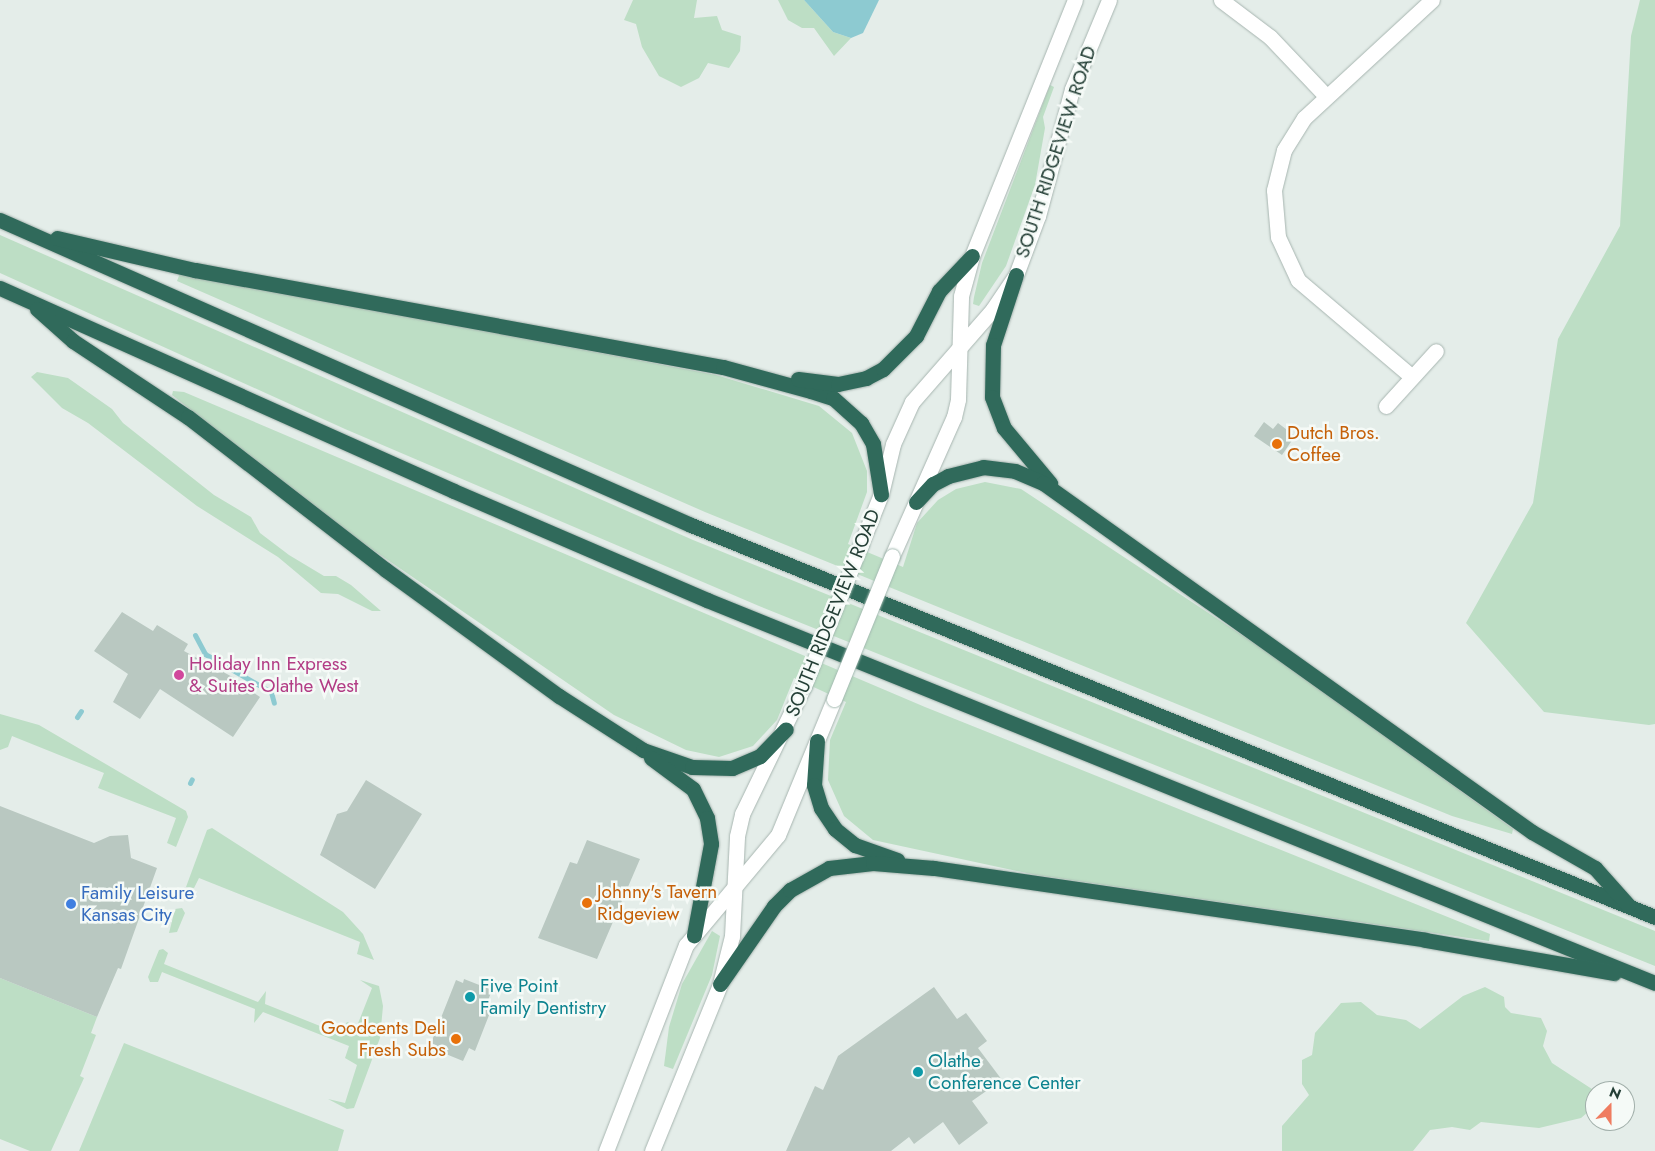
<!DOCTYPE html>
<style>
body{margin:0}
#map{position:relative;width:1655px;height:1151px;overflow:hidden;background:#e4ede9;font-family:Jost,sans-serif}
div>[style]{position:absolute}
.green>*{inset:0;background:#bddec5}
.water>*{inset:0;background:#8dcad1}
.stream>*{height:5px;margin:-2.5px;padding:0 2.5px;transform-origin:2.5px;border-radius:2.5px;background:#8dcad1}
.building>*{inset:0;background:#b9c8c1}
.roads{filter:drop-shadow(0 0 1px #a7b5b0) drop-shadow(0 0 1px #a7b5b0)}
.street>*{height:15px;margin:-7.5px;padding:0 7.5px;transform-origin:7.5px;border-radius:7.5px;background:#fff}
.secondary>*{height:15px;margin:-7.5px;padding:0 7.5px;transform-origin:7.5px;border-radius:7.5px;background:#fff}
.highway>*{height:15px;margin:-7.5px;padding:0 7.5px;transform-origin:7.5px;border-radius:7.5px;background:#306a5b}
.bridges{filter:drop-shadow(0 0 1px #a2b9b0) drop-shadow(0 0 1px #a2b9b0)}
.secondary-bridge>*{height:15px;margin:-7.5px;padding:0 7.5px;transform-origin:7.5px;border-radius:7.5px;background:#fff}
.dots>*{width:14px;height:14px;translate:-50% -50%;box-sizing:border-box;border:2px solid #f5faf7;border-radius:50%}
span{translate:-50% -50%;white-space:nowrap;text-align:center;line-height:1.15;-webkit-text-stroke:5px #f5faf7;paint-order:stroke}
.street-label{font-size:19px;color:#243f36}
.food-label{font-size:19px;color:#c56008}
.left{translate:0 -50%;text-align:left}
.right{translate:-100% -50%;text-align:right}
.hotel-label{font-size:19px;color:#b23c85}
.shop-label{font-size:19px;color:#366cbe}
.culture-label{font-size:19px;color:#0d838f}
.north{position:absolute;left:1585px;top:1081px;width:50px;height:50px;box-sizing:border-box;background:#f5faf7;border:1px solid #a1afaa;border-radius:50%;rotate:22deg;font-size:14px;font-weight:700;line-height:20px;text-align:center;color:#243f36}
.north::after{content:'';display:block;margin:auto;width:18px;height:22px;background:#ef7c60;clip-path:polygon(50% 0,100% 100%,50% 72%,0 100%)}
</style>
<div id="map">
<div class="green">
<i style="clip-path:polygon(633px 0,697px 0,694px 18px,717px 16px,722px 30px,741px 36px,740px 51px,729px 68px,708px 63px,699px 78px,681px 87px,659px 76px,642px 47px,636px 24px,624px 20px)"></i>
<i style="clip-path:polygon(778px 0,804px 0,833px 32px,851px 38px,834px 56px,814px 28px,802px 28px,788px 20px)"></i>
<i style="clip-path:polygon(1640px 0,1655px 0,1655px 724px,1649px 725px,1544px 712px,1466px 623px,1533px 503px,1558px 339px,1620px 226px,1631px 36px)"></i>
<i style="clip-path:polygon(1050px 85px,1054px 87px,1043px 117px,1045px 128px,1035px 185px,1006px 266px,979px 306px,973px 304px,974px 297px,982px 263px)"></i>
<i style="clip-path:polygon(0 235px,693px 540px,1655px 931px,1655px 966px,759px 606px,345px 429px,0 273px)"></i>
<i style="clip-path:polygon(180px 273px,716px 375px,819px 406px,852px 433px,867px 471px,867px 492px,848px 544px,903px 567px,917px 523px,938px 500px,956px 489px,985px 482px,1021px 489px,1275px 657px,1513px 829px,1512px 834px,1452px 816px,705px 512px,177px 281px)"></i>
<i style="clip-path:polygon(37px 372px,68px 378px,112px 409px,123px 423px,214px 495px,251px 517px,260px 533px,289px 555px,324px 576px,336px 576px,351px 585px,381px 611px,372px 611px,338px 594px,321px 593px,278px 557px,197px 506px,88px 423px,62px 408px,31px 377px)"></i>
<i style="clip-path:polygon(173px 391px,184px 392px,925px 707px,1490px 934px,1489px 941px,1036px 875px,873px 840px,844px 816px,828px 780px,830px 740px,846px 702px,794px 678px,777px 720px,753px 746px,719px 757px,686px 750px,614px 715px,344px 530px,172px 395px)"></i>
<i style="clip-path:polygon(0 714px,39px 725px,186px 811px,188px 817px,176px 847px,167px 843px,176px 818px,98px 788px,104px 773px,12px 736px,8px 747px,0 750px)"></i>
<i style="clip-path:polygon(212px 828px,343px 912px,363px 934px,374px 960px,357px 954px,360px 942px,199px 878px,194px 888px,186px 887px,207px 830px)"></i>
<i style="clip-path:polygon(182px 908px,185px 913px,177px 932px,169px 933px,175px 909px)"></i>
<i style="clip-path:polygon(712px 931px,720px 936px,712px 975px,673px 1069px,664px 1066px,669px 1027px,682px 984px)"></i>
<i style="clip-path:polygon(163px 949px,168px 953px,164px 964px,258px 1002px,266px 991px,265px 1004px,340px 1034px,347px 1022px,357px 1026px,372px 988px,360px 980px,379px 986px,383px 1006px,380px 1038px,354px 1108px,347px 1109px,328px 1099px,345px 1103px,357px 1065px,345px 1058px,349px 1046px,263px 1012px,254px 1023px,255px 1009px,162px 972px,158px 982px,150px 982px,148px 977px,159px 950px)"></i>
<i style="clip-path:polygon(0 978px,97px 1017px,91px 1033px,96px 1035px,80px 1076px,84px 1078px,51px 1151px,30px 1151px,0 1139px)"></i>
<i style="clip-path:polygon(1485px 987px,1504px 997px,1505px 1007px,1511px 1013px,1541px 1018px,1547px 1031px,1543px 1046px,1552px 1063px,1595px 1091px,1595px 1106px,1581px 1118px,1539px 1128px,1481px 1122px,1470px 1130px,1452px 1127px,1430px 1130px,1413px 1151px,1282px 1151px,1282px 1126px,1309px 1095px,1302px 1084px,1302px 1060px,1312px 1055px,1315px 1033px,1341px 1003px,1361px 1002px,1377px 1015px,1406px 1020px,1420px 1029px,1463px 996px)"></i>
<i style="clip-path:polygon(124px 1043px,344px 1130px,338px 1151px,79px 1151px)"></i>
</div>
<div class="water">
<i style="clip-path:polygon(804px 0,879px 0,863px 33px,851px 38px,833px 32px)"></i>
</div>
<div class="stream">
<i style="left:195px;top:635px;width:21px;rotate:62deg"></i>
<i style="left:205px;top:654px;width:76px;rotate:29.9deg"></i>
<i style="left:271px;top:692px;width:11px;rotate:75deg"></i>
<i style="left:77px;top:717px;width:7px;rotate:-56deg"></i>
<i style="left:190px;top:783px;width:4px;rotate:-63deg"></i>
</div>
<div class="building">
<i style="clip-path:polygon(1264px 422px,1273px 429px,1278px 423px,1295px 436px,1282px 455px,1254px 436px)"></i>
<i style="clip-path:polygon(122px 612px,153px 631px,157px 625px,188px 644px,184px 651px,253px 688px,251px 691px,260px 697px,233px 737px,160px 689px,140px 719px,113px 702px,128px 674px,94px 651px)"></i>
<i style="clip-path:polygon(366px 780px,422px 814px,375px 889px,320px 855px,337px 814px,347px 811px)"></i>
<i style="clip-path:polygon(0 806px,94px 843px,110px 836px,128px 835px,131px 858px,157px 868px,121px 969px,118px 968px,97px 1017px,0 978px)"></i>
<i style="clip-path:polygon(587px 840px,640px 859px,597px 959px,538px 938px,570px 862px,577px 864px)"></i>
<i style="clip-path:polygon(464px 979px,492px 990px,487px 1003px,493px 1005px,475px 1051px,469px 1048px,463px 1061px,436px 1050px,437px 1046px,431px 1043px,456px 980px,463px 983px)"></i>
<i style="clip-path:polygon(934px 987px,957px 1019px,966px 1013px,987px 1041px,978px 1048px,1002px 1080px,972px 1101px,988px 1123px,959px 1145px,943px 1122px,914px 1144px,909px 1137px,891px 1151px,786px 1151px,815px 1086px,823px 1090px,838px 1056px)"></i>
</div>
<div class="roads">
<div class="street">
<i style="left:1221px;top:0;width:61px;rotate:37.1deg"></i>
<i style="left:1270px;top:37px;width:81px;rotate:46.5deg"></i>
<i style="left:1411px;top:376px;width:148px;rotate:-139.7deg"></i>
<i style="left:1298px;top:280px;width:47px;rotate:-114.9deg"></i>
<i style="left:1278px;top:237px;width:47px;rotate:-94.9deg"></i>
<i style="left:1274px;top:190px;width:41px;rotate:-76deg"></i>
<i style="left:1284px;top:150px;width:38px;rotate:-58deg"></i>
<i style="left:1304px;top:118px;width:174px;rotate:-42.7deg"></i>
<i style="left:1386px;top:406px;width:74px;rotate:-47.7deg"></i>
</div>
<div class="secondary">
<i style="left:861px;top:544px;width:54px;rotate:-68.2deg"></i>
<i style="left:881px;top:494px;width:51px;rotate:-76.5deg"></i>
<i style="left:893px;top:444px;width:46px;rotate:-65.7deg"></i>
<i style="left:912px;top:402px;width:123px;rotate:-48.9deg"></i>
<i style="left:993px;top:309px;width:41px;rotate:-55.9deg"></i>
<i style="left:1016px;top:275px;width:63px;rotate:-69.6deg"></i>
<i style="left:1038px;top:216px;width:131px;rotate:-75deg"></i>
<i style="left:1072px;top:89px;width:96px;rotate:-67.4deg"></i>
<i style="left:892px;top:556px;width:152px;rotate:-66deg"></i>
<i style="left:954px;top:417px;width:18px;rotate:-77deg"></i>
<i style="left:958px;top:399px;width:103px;rotate:-88.3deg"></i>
<i style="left:961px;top:296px;width:41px;rotate:-74.6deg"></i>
<i style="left:972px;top:256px;width:276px;rotate:-68.1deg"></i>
<i style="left:606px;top:1151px;width:221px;rotate:-68.8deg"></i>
<i style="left:686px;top:945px;width:143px;rotate:-50.1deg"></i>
<i style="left:778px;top:835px;width:147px;rotate:-67.6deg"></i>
<i style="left:652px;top:1151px;width:180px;rotate:-67.8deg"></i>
<i style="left:720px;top:984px;width:49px;rotate:-76deg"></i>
<i style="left:732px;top:936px;width:100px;rotate:-87.1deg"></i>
<i style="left:737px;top:836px;width:23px;rotate:-77deg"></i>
<i style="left:742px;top:814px;width:142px;rotate:-64.2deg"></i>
</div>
<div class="highway">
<i style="left:0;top:220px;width:755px;rotate:23.82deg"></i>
<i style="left:691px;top:525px;width:1041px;rotate:22.13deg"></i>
<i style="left:57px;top:238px;width:142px;rotate:13.1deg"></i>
<i style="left:195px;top:270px;width:537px;rotate:10.41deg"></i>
<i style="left:723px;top:367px;width:91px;rotate:15.3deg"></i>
<i style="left:811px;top:391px;width:23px;rotate:18deg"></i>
<i style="left:833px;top:398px;width:38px;rotate:42deg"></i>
<i style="left:861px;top:423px;width:24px;rotate:60deg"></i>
<i style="left:873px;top:444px;width:51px;rotate:80.9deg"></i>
<i style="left:1016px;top:275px;width:74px;rotate:108.2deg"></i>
<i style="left:993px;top:345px;width:52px;rotate:91.1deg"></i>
<i style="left:992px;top:397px;width:33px;rotate:69deg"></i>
<i style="left:1004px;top:428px;width:72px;rotate:50.1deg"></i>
<i style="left:0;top:288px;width:497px;rotate:24.1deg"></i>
<i style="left:454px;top:491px;width:275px;rotate:23.3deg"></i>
<i style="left:707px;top:600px;width:1022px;rotate:22deg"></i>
<i style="left:37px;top:309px;width:48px;rotate:41.6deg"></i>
<i style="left:73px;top:341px;width:138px;rotate:33.5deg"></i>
<i style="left:188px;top:417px;width:250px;rotate:37.7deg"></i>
<i style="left:386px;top:570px;width:214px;rotate:36.1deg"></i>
<i style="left:559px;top:696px;width:100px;rotate:32.7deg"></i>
<i style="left:643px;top:750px;width:52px;rotate:19.1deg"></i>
<i style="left:692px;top:767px;width:40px;rotate:1.4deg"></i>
<i style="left:732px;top:768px;width:30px;rotate:-23deg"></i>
<i style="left:760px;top:756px;width:37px;rotate:-46deg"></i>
<i style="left:798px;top:379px;width:40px;rotate:7.1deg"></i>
<i style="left:838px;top:384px;width:29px;rotate:-12deg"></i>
<i style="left:866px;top:378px;width:19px;rotate:-28deg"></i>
<i style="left:883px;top:369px;width:47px;rotate:-45deg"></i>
<i style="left:916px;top:336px;width:51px;rotate:-62.9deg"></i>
<i style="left:939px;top:291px;width:48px;rotate:-46.7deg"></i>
<i style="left:916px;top:502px;width:25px;rotate:-47deg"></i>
<i style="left:933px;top:484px;width:17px;rotate:-28deg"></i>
<i style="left:948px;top:476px;width:36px;rotate:-14deg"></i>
<i style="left:983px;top:467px;width:32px;rotate:7deg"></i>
<i style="left:1015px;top:471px;width:30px;rotate:23deg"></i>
<i style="left:1043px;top:483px;width:601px;rotate:35.52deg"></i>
<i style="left:1532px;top:832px;width:73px;rotate:29.7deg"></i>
<i style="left:1595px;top:868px;width:50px;rotate:48.3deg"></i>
<i style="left:817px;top:741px;width:44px;rotate:93.9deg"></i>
<i style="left:814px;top:785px;width:24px;rotate:73deg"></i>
<i style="left:821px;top:808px;width:25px;rotate:56deg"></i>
<i style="left:835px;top:829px;width:26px;rotate:39deg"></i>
<i style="left:855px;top:845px;width:45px;rotate:19.7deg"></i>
<i style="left:651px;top:758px;width:52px;rotate:36.4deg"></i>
<i style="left:693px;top:789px;width:32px;rotate:64deg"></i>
<i style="left:707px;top:818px;width:26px;rotate:81deg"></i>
<i style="left:711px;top:844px;width:93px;rotate:100.6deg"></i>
<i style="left:720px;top:984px;width:95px;rotate:-55.3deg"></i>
<i style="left:774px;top:906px;width:23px;rotate:-45deg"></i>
<i style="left:790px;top:890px;width:45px;rotate:-29.4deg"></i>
<i style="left:829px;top:868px;width:44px;rotate:-6.5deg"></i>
<i style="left:873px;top:863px;width:61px;rotate:4.7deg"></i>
<i style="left:934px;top:868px;width:496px;rotate:8.3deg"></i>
<i style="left:1425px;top:940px;width:192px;rotate:9.9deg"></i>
</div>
</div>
<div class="bridges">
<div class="secondary-bridge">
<i style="left:804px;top:686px;width:153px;rotate:-68.1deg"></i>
<i style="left:834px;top:699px;width:154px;rotate:-67.9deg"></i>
</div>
</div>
<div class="dots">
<i style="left:1277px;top:444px;background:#e8710a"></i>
<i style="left:179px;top:675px;background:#d1479c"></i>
<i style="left:587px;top:903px;background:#e8710a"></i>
<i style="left:71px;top:904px;background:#3f7fe0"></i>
<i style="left:470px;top:997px;background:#0f9aa8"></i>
<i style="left:456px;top:1039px;background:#e8710a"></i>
<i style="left:918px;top:1072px;background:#0f9aa8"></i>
</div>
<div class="street-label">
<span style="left:1056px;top:152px;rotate:-72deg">SOUTH RIDGEVIEW ROAD</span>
<span style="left:833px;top:613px;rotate:-68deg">SOUTH RIDGEVIEW ROAD</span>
</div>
<div class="food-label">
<span class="left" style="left:1287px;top:444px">Dutch Bros.<br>Coffee</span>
<span class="left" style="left:597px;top:903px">Johnny's Tavern<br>Ridgeview</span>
<span class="right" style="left:446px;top:1039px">Goodcents Deli<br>Fresh Subs</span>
</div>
<div class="hotel-label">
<span class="left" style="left:189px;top:675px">Holiday Inn Express<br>&amp; Suites Olathe West</span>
</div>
<div class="shop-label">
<span class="left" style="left:81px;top:904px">Family Leisure<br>Kansas City</span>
</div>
<div class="culture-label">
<span class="left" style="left:480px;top:997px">Five Point<br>Family Dentistry</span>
<span class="left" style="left:928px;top:1072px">Olathe<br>Conference Center</span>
</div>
<div class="north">N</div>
</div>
